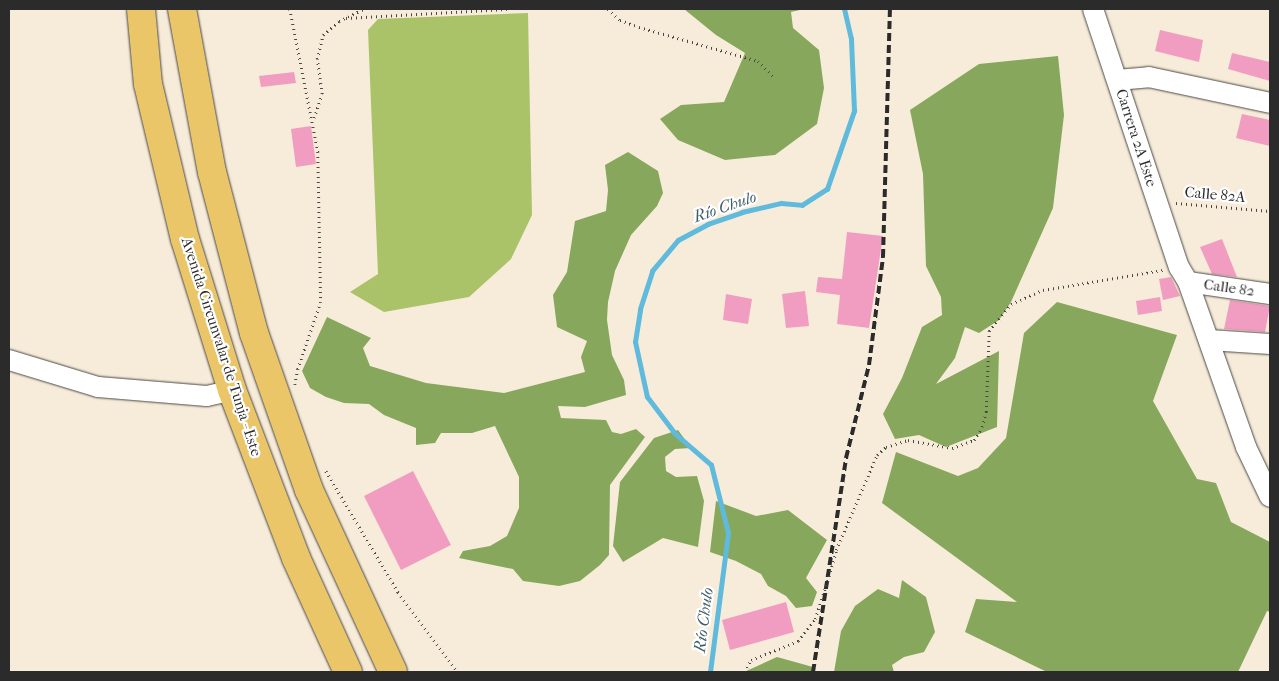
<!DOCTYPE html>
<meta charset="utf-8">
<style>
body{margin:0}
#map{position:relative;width:1279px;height:681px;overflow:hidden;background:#f7ecda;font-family:"IM FELL French Canon",serif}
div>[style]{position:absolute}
.green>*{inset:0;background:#aac268}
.forest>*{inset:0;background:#87a85c}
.stream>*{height:4.5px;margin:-2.25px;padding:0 2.25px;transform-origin:2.25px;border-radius:2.25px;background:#5fbadc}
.building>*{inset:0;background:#f19dc1}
.path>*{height:2.5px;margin-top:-1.25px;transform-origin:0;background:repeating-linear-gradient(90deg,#4a4845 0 1px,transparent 0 5px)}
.roads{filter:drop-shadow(0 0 1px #4a4845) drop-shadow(0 0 1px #4a4845)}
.minor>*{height:20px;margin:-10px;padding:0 10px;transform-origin:10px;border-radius:10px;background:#fff}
.highway>*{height:28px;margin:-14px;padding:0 14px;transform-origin:14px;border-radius:14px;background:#ebc669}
.rail>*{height:4px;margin-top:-2px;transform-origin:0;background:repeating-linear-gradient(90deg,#2b2b2b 0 8px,transparent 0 12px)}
.path-bridge>*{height:2.5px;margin-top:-1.25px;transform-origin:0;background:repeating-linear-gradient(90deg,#4a4845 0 1px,transparent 0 5px)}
span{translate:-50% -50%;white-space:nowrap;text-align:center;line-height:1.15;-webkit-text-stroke:4.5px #fff;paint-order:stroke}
.street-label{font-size:15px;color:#2b2b2b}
.water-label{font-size:16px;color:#3d5d69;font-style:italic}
.frame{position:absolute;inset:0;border:10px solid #2b2b2b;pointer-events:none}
</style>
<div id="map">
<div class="green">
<i style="clip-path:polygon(528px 13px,532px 215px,511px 259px,469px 297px,384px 312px,350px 292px,378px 274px,368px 30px,378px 19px)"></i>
</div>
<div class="forest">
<i style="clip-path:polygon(684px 9px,804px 9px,791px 12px,793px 28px,819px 50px,824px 88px,817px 124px,775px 155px,725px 160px,678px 140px,660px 119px,681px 105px,724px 102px,745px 53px,716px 35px)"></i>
<i style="clip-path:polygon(1058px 56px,1064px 115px,1053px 208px,1011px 302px,999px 320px,979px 333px,965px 327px,955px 358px,936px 384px,999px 351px,997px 427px,946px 447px,919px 435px,895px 439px,883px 414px,902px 378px,922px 327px,942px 315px,941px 297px,926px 266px,923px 174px,910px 110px,979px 64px)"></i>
<i style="clip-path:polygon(628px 152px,658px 171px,663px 193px,657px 206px,631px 235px,615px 271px,608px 302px,607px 320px,612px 355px,624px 380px,626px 395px,585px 407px,558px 406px,561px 418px,606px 420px,612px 432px,621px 434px,636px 429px,645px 437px,610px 485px,609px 555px,600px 565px,580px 581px,559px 586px,523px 581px,513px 569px,459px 558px,463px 551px,490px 546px,507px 536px,519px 508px,519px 477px,495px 426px,472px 433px,441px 433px,435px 443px,416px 445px,416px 428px,384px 415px,369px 404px,344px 403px,326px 397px,310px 388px,302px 371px,327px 317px,371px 338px,363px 348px,370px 366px,426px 383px,504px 393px,585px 372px,581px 357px,587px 341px,557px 327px,553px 295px,567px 272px,575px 221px,606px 211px,608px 190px,605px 165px)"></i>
<i style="clip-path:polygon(1057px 302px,1177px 335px,1153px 401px,1197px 479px,1216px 483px,1231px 522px,1270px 542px,1270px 612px,1267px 611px,1238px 672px,1047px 672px,965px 632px,976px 599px,1017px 602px,882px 503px,896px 452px,958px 476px,978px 468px,1006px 438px,1024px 333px)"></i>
<i style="clip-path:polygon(678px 430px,691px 448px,675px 449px,665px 457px,666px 471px,676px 477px,697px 476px,704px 501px,698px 547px,663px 538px,623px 562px,613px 546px,620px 482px,654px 438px)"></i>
<i style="clip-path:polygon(716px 501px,756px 516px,788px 510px,827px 540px,806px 578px,817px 592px,812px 606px,796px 608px,786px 596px,768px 586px,761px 574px,736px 561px,710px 552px)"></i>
<i style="clip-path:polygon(902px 580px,926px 597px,935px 632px,924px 652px,904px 657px,892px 665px,894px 672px,834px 672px,841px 631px,855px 606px,878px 589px,899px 598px)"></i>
<i style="clip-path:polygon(777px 657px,813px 667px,812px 672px,744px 672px)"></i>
</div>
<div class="stream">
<i style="left:710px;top:672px;width:140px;rotate:-82.6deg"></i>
<i style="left:728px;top:533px;width:70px;rotate:-104deg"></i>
<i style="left:711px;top:465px;width:48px;rotate:-139.3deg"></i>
<i style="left:675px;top:434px;width:46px;rotate:-127.1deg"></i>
<i style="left:647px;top:397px;width:56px;rotate:-102.3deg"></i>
<i style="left:635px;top:342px;width:33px;rotate:-81deg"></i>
<i style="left:640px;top:309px;width:40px;rotate:-72deg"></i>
<i style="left:652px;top:271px;width:40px;rotate:-50deg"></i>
<i style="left:678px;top:240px;width:34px;rotate:-28deg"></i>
<i style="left:708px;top:224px;width:36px;rotate:-19deg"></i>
<i style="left:742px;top:212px;width:40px;rotate:-13deg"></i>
<i style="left:781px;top:203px;width:21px;rotate:5deg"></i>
<i style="left:802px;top:205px;width:30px;rotate:-33deg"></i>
<i style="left:827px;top:189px;width:83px;rotate:-70.9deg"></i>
<i style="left:854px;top:111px;width:72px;rotate:-92.4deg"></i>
<i style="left:851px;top:39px;width:31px;rotate:-103deg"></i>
</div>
<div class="building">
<i style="clip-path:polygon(1160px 30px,1203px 40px,1199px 62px,1155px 51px)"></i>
<i style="clip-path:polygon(1232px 53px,1270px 62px,1270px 81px,1228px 69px)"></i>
<i style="clip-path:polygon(294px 72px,296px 83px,261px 87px,259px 76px)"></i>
<i style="clip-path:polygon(1242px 114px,1270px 120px,1270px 146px,1236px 138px)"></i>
<i style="clip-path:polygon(311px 126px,316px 164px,296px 167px,291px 129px)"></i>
<i style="clip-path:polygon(847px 232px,883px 236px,869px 328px,837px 324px,840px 295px,816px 292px,818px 277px,842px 279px)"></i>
<i style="clip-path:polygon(1222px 239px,1237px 277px,1212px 274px,1200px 247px)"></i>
<i style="clip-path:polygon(1171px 277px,1180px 296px,1163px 300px,1159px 279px)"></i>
<i style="clip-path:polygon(805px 291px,809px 326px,786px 328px,782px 294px)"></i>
<i style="clip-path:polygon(726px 294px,752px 299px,748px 324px,723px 320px)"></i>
<i style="clip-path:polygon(1160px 297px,1162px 311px,1138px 315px,1136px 301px)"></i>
<i style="clip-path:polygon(1230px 300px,1270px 306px,1265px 332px,1224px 329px)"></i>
<i style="clip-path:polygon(413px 471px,451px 545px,401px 570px,364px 496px)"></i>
<i style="clip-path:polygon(786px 602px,794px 632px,730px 650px,722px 620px)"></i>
</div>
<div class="path">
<i style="left:290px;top:9px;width:146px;rotate:78.9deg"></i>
<i style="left:318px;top:152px;width:150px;rotate:88.9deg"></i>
<i style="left:321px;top:302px;width:71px;rotate:108.9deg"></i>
<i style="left:298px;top:369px;width:16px;rotate:101deg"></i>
<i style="left:608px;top:9px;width:16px;rotate:43deg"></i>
<i style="left:620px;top:20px;width:20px;rotate:20deg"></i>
<i style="left:639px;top:27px;width:124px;rotate:15.9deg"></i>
<i style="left:758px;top:61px;width:21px;rotate:45deg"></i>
<i style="left:346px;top:18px;width:161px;rotate:-3.2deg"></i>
<i style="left:314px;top:118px;width:25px;rotate:-72deg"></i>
<i style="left:322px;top:94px;width:35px;rotate:-98deg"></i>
<i style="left:317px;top:59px;width:25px;rotate:-76deg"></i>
<i style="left:323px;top:35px;width:21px;rotate:-41deg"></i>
<i style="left:339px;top:21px;width:28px;rotate:-26deg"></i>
<i style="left:1176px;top:203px;width:94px;rotate:4.9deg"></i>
<i style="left:326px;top:471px;width:141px;rotate:59.2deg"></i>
<i style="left:398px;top:592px;width:100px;rotate:53.1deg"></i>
<i style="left:836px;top:550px;width:103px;rotate:-66.7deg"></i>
<i style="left:877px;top:455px;width:12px;rotate:-42deg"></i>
<i style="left:886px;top:447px;width:23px;rotate:-18deg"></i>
<i style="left:908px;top:440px;width:45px;rotate:10.3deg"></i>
<i style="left:952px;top:448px;width:23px;rotate:-20deg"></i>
<i style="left:974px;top:440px;width:15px;rotate:-58deg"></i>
<i style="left:982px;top:427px;width:16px;rotate:-75deg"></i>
<i style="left:986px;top:412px;width:81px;rotate:-87.9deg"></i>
<i style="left:989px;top:331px;width:35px;rotate:-51deg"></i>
<i style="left:1011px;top:304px;width:35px;rotate:-24deg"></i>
<i style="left:1043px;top:290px;width:122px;rotate:-9.5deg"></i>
<i style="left:744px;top:672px;width:14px;rotate:-60deg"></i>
<i style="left:751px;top:660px;width:51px;rotate:-22deg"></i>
<i style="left:798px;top:641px;width:28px;rotate:-52deg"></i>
<i style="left:815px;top:619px;width:35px;rotate:-72deg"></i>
</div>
<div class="roads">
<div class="minor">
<i style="left:1093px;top:9px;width:272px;rotate:71.6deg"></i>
<i style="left:1179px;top:267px;width:17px;rotate:59deg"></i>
<i style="left:1188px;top:282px;width:175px;rotate:70.6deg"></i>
<i style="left:1246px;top:447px;width:55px;rotate:64.4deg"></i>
<i style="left:1117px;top:80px;width:32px;rotate:-5deg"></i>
<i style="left:1149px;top:77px;width:124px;rotate:12.1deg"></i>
<i style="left:1188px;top:282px;width:83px;rotate:8.3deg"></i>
<i style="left:1209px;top:340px;width:61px;rotate:3.8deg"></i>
<i style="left:9px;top:360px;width:93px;rotate:16.9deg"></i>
<i style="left:98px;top:387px;width:109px;rotate:4.7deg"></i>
<i style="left:207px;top:396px;width:26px;rotate:-13deg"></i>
</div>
<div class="highway">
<i style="left:141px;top:9px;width:75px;rotate:84.7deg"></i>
<i style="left:148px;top:84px;width:159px;rotate:76.6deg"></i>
<i style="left:185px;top:239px;width:158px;rotate:72.7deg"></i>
<i style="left:232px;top:390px;width:180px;rotate:69.1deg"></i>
<i style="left:296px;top:558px;width:125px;rotate:65.5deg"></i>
<i style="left:182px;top:9px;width:166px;rotate:79.6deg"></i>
<i style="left:212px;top:172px;width:166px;rotate:75.4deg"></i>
<i style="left:254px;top:333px;width:166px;rotate:70.7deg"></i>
<i style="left:309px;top:490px;width:200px;rotate:65.2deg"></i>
</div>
</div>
<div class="rail">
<i style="left:813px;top:672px;width:217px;rotate:-81.2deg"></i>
<i style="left:846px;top:458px;width:96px;rotate:-76.1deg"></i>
<i style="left:869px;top:365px;width:109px;rotate:-82.6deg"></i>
<i style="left:883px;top:257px;width:248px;rotate:-88.4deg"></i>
</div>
<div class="path-bridge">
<i style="left:826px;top:586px;width:37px;rotate:-74deg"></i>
</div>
<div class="street-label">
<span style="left:1136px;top:138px;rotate:72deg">Carrera 2A Este</span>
<span style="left:1215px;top:195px;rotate:5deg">Calle 82A</span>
<span style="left:1229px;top:288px;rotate:8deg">Calle 82</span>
<span style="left:221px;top:347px;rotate:72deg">Avenida Circunvalar de Tunja - Este</span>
</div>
<div class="water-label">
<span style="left:725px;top:207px;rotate:-19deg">Río Chulo</span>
<span style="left:704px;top:620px;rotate:-83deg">Río Chulo</span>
</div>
<div class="frame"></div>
</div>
